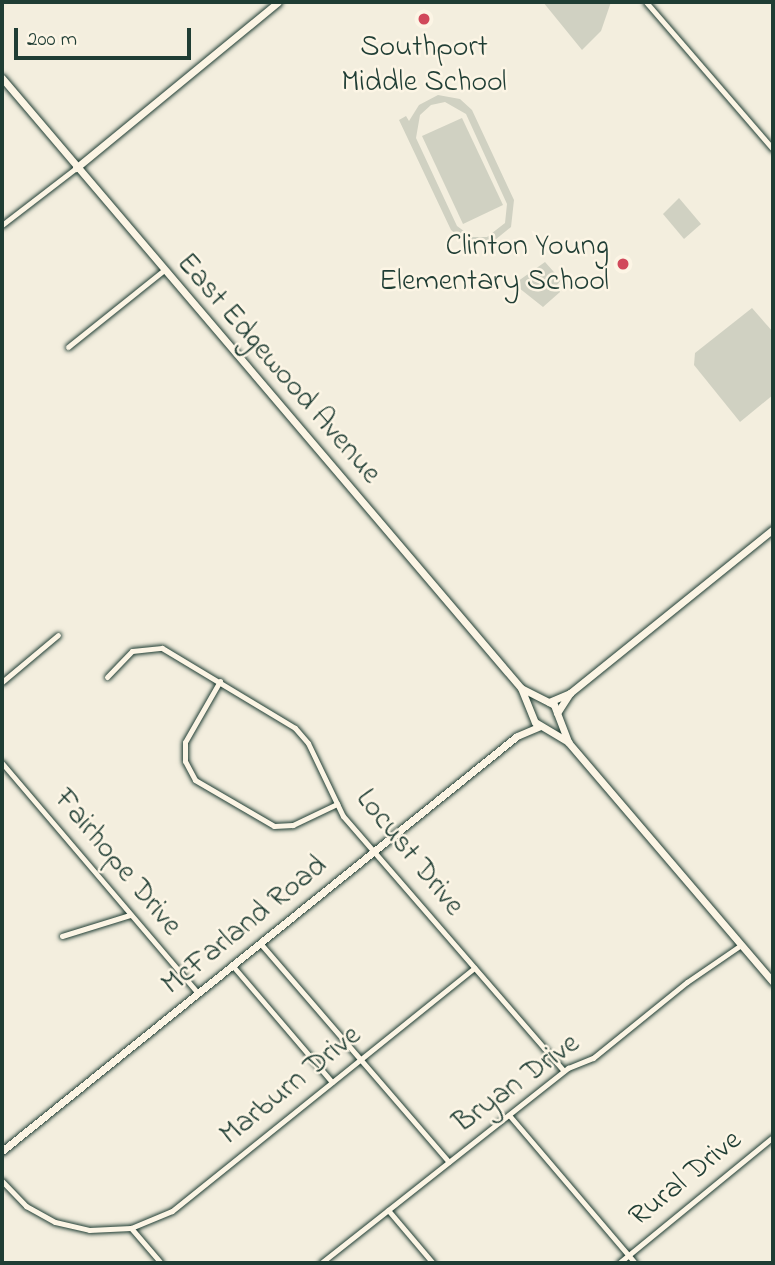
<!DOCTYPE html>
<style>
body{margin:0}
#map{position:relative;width:775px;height:1265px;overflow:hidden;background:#f3eede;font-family:"Indie Flower",sans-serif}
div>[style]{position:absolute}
.green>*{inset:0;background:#d0d1c2}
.roads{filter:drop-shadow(0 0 2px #1f3d34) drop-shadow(0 0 2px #1f3d34)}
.street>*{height:5px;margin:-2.5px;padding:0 2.5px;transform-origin:2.5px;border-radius:2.5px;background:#fcf5e5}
.secondary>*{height:7px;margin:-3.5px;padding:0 3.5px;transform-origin:3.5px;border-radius:3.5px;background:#fcf5e5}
.dots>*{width:19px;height:19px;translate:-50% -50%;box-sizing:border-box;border:4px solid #fcf5e5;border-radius:50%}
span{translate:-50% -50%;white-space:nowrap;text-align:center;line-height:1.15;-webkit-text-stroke:5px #fcf5e5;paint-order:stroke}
.poi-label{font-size:30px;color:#1f3d34}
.right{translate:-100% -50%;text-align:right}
.street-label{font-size:30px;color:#1f3d34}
.frame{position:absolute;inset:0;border:4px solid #1f3d34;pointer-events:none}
.scale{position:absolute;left:14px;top:28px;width:177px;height:32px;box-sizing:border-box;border:4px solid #1f3d34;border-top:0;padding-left:9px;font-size:21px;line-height:24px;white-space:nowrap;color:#1f3d34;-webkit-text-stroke:5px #fcf5e5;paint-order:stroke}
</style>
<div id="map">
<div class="green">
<i style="clip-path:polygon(543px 2px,611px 2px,601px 31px,582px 50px)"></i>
<i style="clip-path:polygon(evenodd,438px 95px,460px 99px,472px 110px,514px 200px,511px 227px,490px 244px,468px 244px,451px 230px,399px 120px,406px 116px,409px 121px,419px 105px,438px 95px,445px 102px,466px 114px,507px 204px,505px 223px,487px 237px,472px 237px,457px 226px,416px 138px,420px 115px,431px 105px,445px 102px)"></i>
<i style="clip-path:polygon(462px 118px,503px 205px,463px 224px,422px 136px)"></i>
<i style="clip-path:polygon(679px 198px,701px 224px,684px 239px,663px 214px)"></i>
<i style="clip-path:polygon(545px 262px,561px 280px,557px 285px,560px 292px,543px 307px,514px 284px)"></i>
<i style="clip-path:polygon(752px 308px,773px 332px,773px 395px,740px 422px,694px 365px,695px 353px)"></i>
</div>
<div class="roads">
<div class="street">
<i style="left:646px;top:2px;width:194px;rotate:49.2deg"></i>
<i style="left:2px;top:225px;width:93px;rotate:-37.6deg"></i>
<i style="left:68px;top:347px;width:123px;rotate:-38.7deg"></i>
<i style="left:107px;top:677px;width:36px;rotate:-46deg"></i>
<i style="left:132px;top:651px;width:30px;rotate:-6deg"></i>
<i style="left:162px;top:648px;width:155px;rotate:31deg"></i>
<i style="left:295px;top:728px;width:20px;rotate:49deg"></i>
<i style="left:308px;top:743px;width:81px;rotate:64.4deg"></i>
<i style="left:343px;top:816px;width:337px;rotate:49.1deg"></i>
<i style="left:220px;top:681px;width:70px;rotate:119.8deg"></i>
<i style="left:185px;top:742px;width:19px;rotate:90deg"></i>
<i style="left:185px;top:761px;width:21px;rotate:62deg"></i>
<i style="left:195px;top:780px;width:91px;rotate:30.2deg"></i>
<i style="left:274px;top:826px;width:19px;rotate:-3deg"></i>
<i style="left:293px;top:825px;width:49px;rotate:-25.5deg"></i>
<i style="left:2px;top:682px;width:73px;rotate:-40deg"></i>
<i style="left:2px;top:763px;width:302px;rotate:49.6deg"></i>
<i style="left:62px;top:936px;width:71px;rotate:-17.2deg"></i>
<i style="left:260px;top:943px;width:289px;rotate:49.2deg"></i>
<i style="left:232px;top:965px;width:154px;rotate:49.5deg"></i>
<i style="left:509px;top:1115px;width:194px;rotate:49.6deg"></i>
<i style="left:2px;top:1181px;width:35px;rotate:46deg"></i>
<i style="left:26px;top:1206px;width:33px;rotate:29deg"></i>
<i style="left:55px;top:1222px;width:35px;rotate:13deg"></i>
<i style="left:89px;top:1230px;width:42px;rotate:-2.7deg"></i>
<i style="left:131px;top:1228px;width:46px;rotate:49.4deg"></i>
<i style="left:388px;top:1210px;width:70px;rotate:49.7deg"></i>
<i style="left:131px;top:1228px;width:44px;rotate:-22.5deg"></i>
<i style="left:172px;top:1211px;width:388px;rotate:-38.8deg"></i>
<i style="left:321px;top:1263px;width:315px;rotate:-38.3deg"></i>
<i style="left:568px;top:1068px;width:27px;rotate:-22deg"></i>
<i style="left:593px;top:1058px;width:121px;rotate:-39deg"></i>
<i style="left:687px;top:982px;width:65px;rotate:-34.4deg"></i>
<i style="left:619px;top:1263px;width:199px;rotate:-39.3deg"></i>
</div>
<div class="secondary">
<i style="left:2px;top:78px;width:801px;rotate:49.61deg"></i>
<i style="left:521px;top:688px;width:37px;rotate:68deg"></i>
<i style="left:535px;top:722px;width:39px;rotate:31deg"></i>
<i style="left:76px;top:168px;width:261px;rotate:-39.4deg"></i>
<i style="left:523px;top:689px;width:35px;rotate:27deg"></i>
<i style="left:554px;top:705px;width:40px;rotate:69deg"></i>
<i style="left:568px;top:742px;width:316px;rotate:49.5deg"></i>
<i style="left:549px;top:702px;width:23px;rotate:-23deg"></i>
<i style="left:570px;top:693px;width:261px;rotate:-38.9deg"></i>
<i style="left:557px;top:713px;width:24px;rotate:-57deg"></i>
<i style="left:2px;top:1151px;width:661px;rotate:-38.86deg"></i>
<i style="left:517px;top:736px;width:25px;rotate:-23deg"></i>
</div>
</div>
<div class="dots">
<i style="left:424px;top:19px;background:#d1495b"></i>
<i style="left:623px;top:264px;background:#d1495b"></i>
</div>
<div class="poi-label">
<span style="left:424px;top:65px">Southport<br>Middle School</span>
<span class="right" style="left:609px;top:264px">Clinton Young<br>Elementary School</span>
</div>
<div class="street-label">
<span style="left:278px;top:369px;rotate:49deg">East Edgewood Avenue</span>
<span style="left:409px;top:853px;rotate:51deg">Locust Drive</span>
<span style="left:117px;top:863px;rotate:50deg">Fairhope Drive</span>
<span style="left:245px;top:926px;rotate:-39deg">McFarland Road</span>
<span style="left:517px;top:1084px;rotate:-36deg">Bryan Drive</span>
<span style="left:291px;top:1086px;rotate:-39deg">Marburn Drive</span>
<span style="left:686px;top:1179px;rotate:-39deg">Rural Drive</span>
</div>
<div class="frame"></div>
<div class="scale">200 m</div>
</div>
